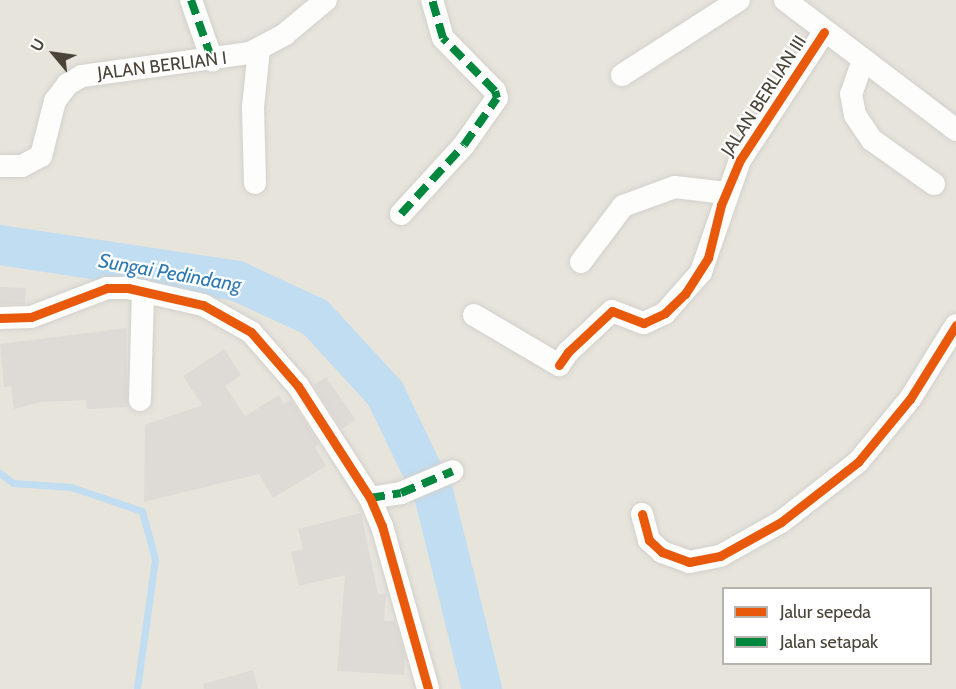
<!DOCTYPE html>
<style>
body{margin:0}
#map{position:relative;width:956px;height:689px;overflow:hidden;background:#f4f2ee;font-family:Cabin,sans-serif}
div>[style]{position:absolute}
.residential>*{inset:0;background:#e7e4dc}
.stream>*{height:7px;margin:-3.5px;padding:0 3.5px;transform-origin:3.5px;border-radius:3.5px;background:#c0ddf1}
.river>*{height:40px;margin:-20px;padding:0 20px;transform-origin:20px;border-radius:20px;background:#c0ddf1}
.building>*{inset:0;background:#dedbd6}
.roads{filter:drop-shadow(0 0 2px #d2d0cb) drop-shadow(0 0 2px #d2d0cb)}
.minor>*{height:22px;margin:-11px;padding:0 11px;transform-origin:11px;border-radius:11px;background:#fdfdfc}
.quiet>*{height:8px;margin-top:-4px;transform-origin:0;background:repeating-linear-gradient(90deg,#00873e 0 15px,transparent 0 23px)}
.cycleway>*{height:9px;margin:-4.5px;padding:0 4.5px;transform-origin:4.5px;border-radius:4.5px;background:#e8590c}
span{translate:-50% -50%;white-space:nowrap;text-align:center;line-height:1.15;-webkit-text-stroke:4.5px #fff;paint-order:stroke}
.street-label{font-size:18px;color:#4b4439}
.water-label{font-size:20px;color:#2e7ab2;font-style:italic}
.legend{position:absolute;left:722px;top:587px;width:210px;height:78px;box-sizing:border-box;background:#fff;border:2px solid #b7b4b0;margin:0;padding:8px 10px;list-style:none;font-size:18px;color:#4b4439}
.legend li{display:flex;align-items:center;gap:12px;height:30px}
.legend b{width:30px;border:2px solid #b7b4b0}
.north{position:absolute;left:24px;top:24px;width:60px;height:60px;-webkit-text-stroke:4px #fff;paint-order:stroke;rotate:299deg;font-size:16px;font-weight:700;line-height:24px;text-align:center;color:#4b4439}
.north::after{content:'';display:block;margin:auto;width:21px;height:27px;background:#4b4439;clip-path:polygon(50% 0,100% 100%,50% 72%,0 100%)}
</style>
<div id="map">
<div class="residential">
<i style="clip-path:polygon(evenodd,0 0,956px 0,956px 689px,0 689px,0 0,724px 588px,930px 588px,930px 664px,724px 664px,724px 588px)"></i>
</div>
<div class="stream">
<i style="left:0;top:473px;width:16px;rotate:38deg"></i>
<i style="left:13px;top:483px;width:58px;rotate:3.9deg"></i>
<i style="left:71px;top:487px;width:75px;rotate:18.7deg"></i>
<i style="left:142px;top:511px;width:50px;rotate:74.8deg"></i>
<i style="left:155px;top:559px;width:131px;rotate:97.9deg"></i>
</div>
<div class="river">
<i style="left:0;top:245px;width:240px;rotate:8.6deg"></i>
<i style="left:237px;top:281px;width:86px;rotate:24.8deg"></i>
<i style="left:315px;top:317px;width:103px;rotate:47.4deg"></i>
<i style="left:385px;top:393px;width:113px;rotate:64.3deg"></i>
<i style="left:434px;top:495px;width:200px;rotate:76.1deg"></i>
</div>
<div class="building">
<i style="clip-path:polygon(0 287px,26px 288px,25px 304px,0 304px)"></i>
<i style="clip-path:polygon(126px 328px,128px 407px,87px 409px,86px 400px,42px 402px,14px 409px,11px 386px,4px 387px,0 344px)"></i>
<i style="clip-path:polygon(224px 349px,241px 375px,225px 386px,245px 416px,279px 395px,284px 404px,291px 400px,319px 444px,315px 447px,326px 466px,273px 498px,259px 474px,144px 502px,145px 425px,202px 405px,183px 376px)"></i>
<i style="clip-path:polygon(326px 377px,356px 420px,342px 429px,314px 385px)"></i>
<i style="clip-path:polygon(361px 513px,378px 594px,386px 594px,384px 621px,395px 621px,405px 656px,404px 675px,337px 671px,345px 575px,299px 586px,291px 552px,303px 549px,298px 529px)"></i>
<i style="clip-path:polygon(253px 670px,258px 689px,204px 689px,203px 684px)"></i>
</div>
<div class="roads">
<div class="minor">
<i style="left:191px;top:0;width:64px;rotate:70.7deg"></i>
<i style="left:785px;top:0;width:215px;rotate:37.2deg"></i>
<i style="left:863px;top:60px;width:36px;rotate:109deg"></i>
<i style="left:851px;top:94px;width:21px;rotate:79deg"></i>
<i style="left:855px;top:115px;width:30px;rotate:56deg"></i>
<i style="left:872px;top:140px;width:76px;rotate:35.4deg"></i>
<i style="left:622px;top:75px;width:139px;rotate:-32.7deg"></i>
<i style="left:0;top:166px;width:22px"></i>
<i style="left:22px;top:166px;width:21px;rotate:-28deg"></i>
<i style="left:41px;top:156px;width:57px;rotate:-75.7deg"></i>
<i style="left:55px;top:101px;width:21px;rotate:-53deg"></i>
<i style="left:68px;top:84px;width:16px;rotate:-30deg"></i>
<i style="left:82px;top:76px;width:170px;rotate:-7.8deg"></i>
<i style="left:250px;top:53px;width:40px;rotate:-28deg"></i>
<i style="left:285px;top:34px;width:53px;rotate:-39.7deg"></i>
<i style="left:255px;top:183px;width:76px;rotate:-91.5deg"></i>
<i style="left:253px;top:107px;width:58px;rotate:-84.1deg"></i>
<i style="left:401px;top:214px;width:93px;rotate:-47.6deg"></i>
<i style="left:464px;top:145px;width:57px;rotate:-54.9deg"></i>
<i style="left:497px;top:98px;width:7px;rotate:-106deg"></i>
<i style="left:495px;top:91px;width:74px;rotate:-134.5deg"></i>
<i style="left:443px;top:38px;width:40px;rotate:-106deg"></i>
<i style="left:581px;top:262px;width:70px;rotate:-53.1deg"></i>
<i style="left:623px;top:206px;width:55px;rotate:-20.1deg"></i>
<i style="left:675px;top:187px;width:51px;rotate:6.7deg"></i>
<i style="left:474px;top:315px;width:99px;rotate:30.5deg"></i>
<i style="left:559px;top:365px;width:16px;rotate:-55deg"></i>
<i style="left:568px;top:352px;width:60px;rotate:-43deg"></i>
<i style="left:612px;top:311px;width:34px;rotate:21deg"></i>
<i style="left:644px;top:323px;width:23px;rotate:-25deg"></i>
<i style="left:665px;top:313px;width:55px;rotate:-48.7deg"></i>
<i style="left:701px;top:272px;width:119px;rotate:-70.8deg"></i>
<i style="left:740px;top:160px;width:153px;rotate:-56.7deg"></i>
<i style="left:0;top:318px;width:31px;rotate:-2deg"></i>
<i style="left:31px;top:317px;width:81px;rotate:-20.9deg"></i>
<i style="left:107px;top:288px;width:21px"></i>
<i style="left:128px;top:288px;width:77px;rotate:12.8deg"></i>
<i style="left:203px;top:305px;width:55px;rotate:29.4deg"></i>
<i style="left:251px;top:332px;width:72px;rotate:49deg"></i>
<i style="left:298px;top:386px;width:133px;rotate:57.3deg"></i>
<i style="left:370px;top:498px;width:30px;rotate:67deg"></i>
<i style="left:382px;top:526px;width:169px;rotate:74.2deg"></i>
<i style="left:140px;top:400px;width:109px;rotate:-88.4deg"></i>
<i style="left:370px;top:498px;width:31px;rotate:-9deg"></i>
<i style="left:401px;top:493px;width:56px;rotate:-22.9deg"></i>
<i style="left:642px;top:514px;width:27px;rotate:75deg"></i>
<i style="left:649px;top:540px;width:18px;rotate:43deg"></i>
<i style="left:662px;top:552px;width:29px;rotate:20deg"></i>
<i style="left:689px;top:562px;width:32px;rotate:-11deg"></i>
<i style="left:720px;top:556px;width:70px;rotate:-29.1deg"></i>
<i style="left:781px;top:522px;width:98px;rotate:-37.9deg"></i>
<i style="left:858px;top:462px;width:82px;rotate:-50.5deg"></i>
<i style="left:910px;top:399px;width:87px;rotate:-58.1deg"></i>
</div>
</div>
<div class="quiet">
<i style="left:191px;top:0;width:64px;rotate:70.7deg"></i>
<i style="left:401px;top:214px;width:93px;rotate:-47.6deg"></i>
<i style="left:464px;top:145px;width:57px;rotate:-54.9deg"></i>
<i style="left:497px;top:98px;width:7px;rotate:-106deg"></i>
<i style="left:495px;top:91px;width:74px;rotate:-134.5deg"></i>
<i style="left:443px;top:38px;width:40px;rotate:-106deg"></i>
<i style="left:370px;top:498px;width:31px;rotate:-9deg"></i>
<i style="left:401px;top:493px;width:56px;rotate:-22.9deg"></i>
</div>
<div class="cycleway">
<i style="left:0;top:318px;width:31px;rotate:-2deg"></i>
<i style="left:31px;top:317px;width:81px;rotate:-20.9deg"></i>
<i style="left:107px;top:288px;width:21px"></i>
<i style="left:128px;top:288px;width:77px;rotate:12.8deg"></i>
<i style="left:203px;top:305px;width:55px;rotate:29.4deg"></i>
<i style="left:251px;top:332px;width:72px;rotate:49deg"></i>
<i style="left:298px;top:386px;width:133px;rotate:57.3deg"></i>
<i style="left:370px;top:498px;width:30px;rotate:67deg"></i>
<i style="left:382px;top:526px;width:169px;rotate:74.2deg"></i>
<i style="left:559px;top:365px;width:16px;rotate:-55deg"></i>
<i style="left:568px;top:352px;width:60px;rotate:-43deg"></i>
<i style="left:612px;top:311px;width:34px;rotate:21deg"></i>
<i style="left:644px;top:323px;width:23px;rotate:-25deg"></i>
<i style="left:665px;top:313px;width:28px;rotate:-44deg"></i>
<i style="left:685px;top:294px;width:43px;rotate:-57.4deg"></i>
<i style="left:708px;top:258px;width:55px;rotate:-76.2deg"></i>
<i style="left:721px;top:205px;width:49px;rotate:-67.1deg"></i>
<i style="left:740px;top:160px;width:153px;rotate:-56.7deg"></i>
<i style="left:642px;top:514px;width:27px;rotate:75deg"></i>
<i style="left:649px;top:540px;width:18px;rotate:43deg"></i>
<i style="left:662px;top:552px;width:29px;rotate:20deg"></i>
<i style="left:689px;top:562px;width:32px;rotate:-11deg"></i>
<i style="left:720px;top:556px;width:70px;rotate:-29.1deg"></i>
<i style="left:781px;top:522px;width:98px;rotate:-37.9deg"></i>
<i style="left:858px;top:462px;width:82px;rotate:-50.5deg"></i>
<i style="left:910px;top:399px;width:87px;rotate:-58.1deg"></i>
</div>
<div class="street-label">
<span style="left:162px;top:66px;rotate:-7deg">JALAN BERLIAN I</span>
<span style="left:764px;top:96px;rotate:-57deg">JALAN BERLIAN III</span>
</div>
<div class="water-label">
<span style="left:170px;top:273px;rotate:10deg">Sungai Pedindang</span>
</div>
<ul class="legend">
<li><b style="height:8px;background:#e8590c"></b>Jalur sepeda</li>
<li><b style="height:8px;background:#00873e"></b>Jalan setapak</li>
</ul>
<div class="north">U</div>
</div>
